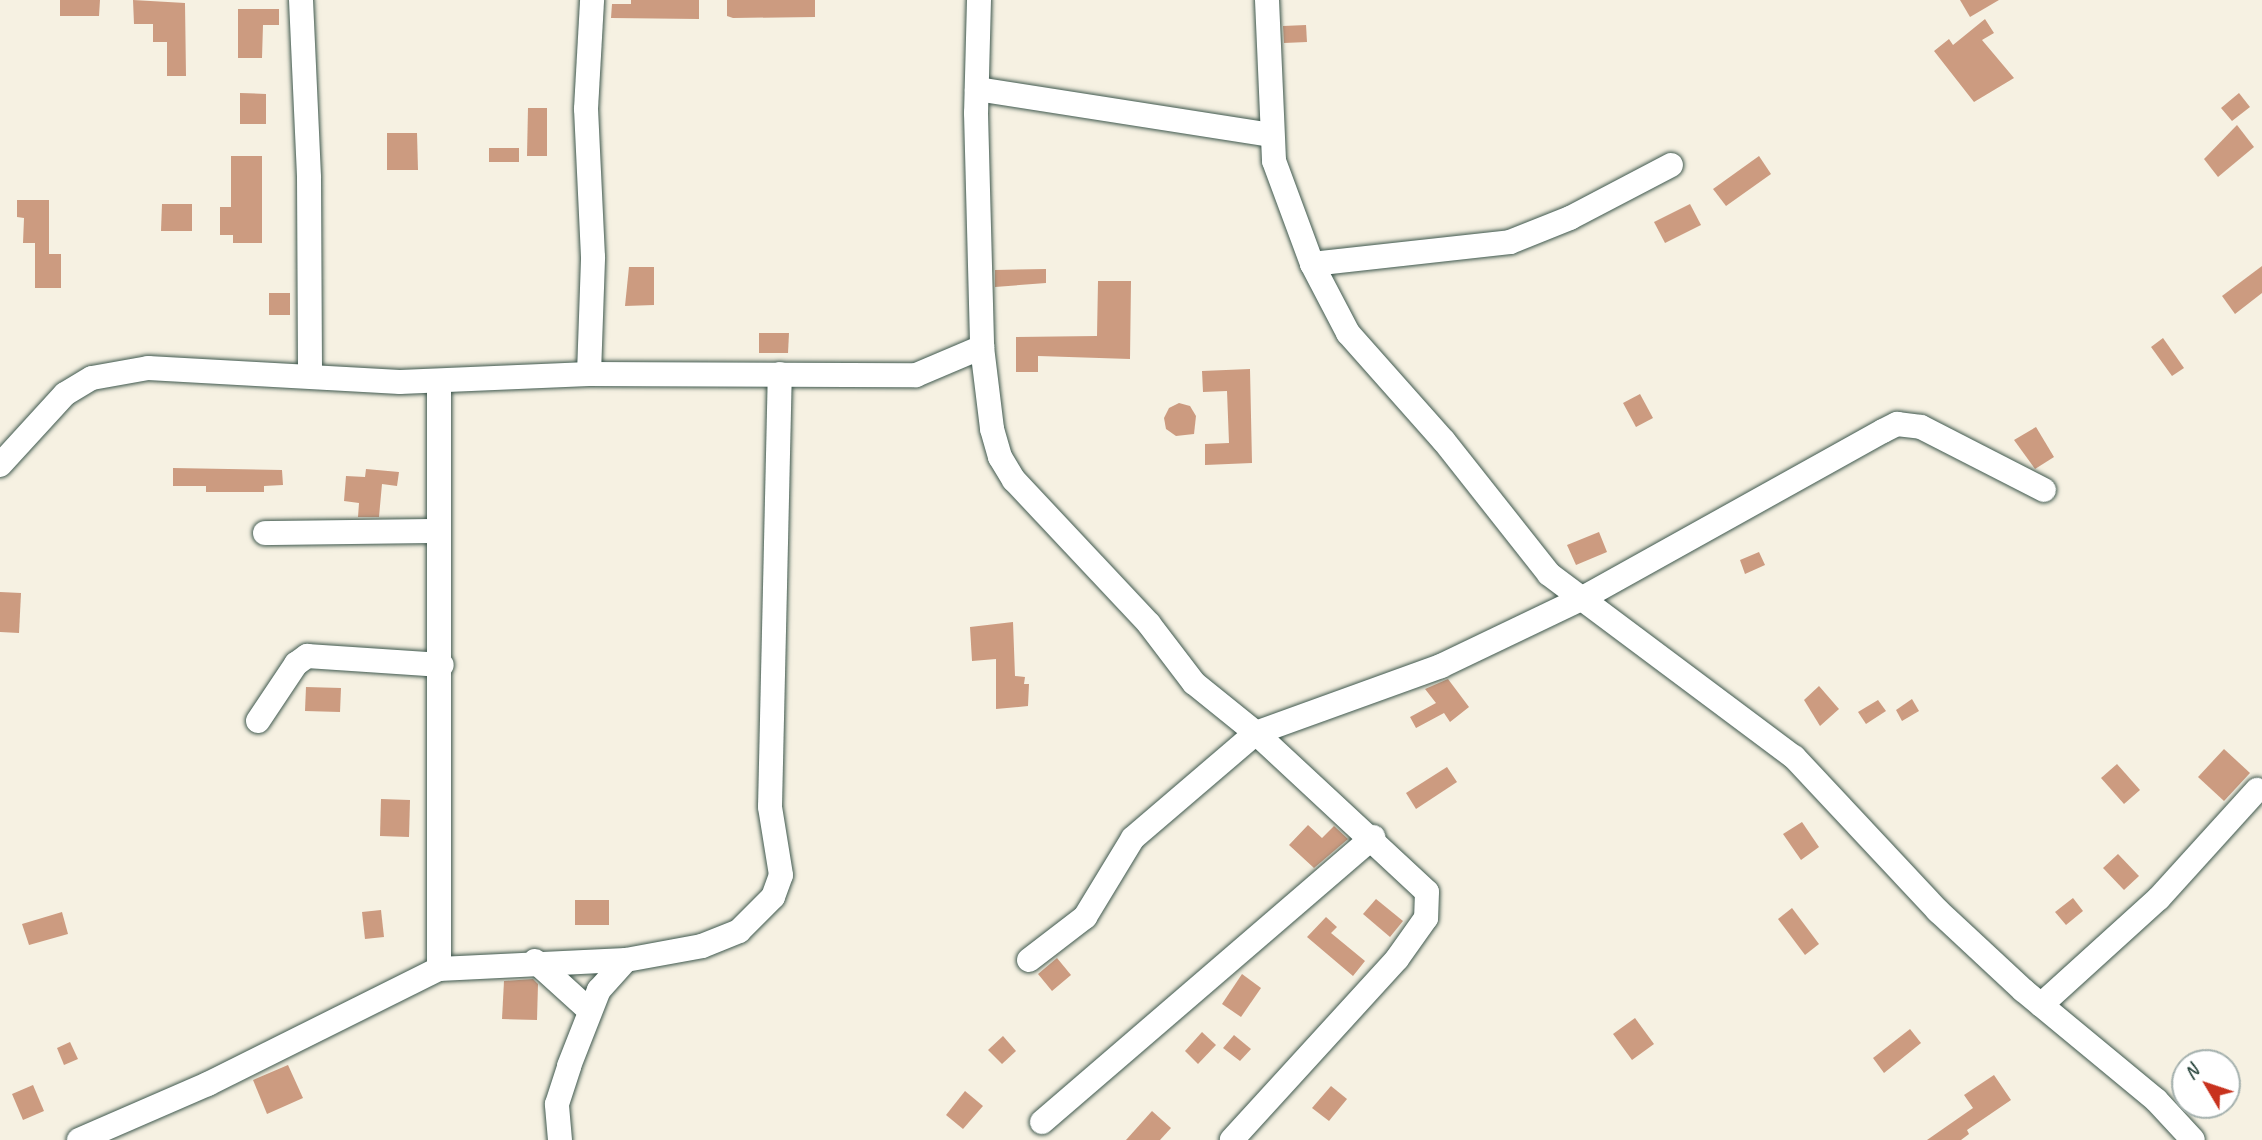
<!DOCTYPE html>
<style>
body{margin:0}
#map{position:relative;width:2262px;height:1140px;overflow:hidden;background:#f6f1e2;font-family:Caveat,sans-serif}
div>[style]{position:absolute}
.building>*{inset:0;background:#cc9b80}
.roads{filter:drop-shadow(0 0 2px #3f584e) drop-shadow(0 0 2px #3f584e)}
.minor>*{height:24px;margin:-12px;padding:0 12px;transform-origin:12px;border-radius:12px;background:#fff}
span{translate:-50% -50%;white-space:nowrap;text-align:center;line-height:1.15;-webkit-text-stroke:5px #fff;paint-order:stroke}
.north{position:absolute;left:2171px;top:1049px;width:70px;height:70px;box-sizing:border-box;background:#fff;border:2px solid #a5b1ae;border-radius:50%;rotate:309deg;font-size:19px;font-weight:700;line-height:28px;text-align:center;color:#1f3d34}
.north::after{content:'';display:block;margin:auto;width:24px;height:32px;background:#c8321e;clip-path:polygon(50% 0,100% 100%,50% 72%,0 100%)}
</style>
<div id="map">
<div class="building">
<i style="clip-path:polygon(60px 0,100px 0,99px 16px,60px 16px)"></i>
<i style="clip-path:polygon(133px 0,185px 3px,186px 76px,167px 76px,167px 42px,153px 42px,153px 24px,134px 24px)"></i>
<i style="clip-path:polygon(631px 0,699px 0,699px 19px,611px 18px,612px 4px,631px 4px)"></i>
<i style="clip-path:polygon(727px 0,815px 0,815px 17px,733px 18px,727px 16px)"></i>
<i style="clip-path:polygon(1960px 0,1999px 0,1970px 17px)"></i>
<i style="clip-path:polygon(238px 9px,279px 9px,279px 25px,263px 25px,262px 58px,238px 58px)"></i>
<i style="clip-path:polygon(1985px 19px,1994px 33px,1982px 40px,2014px 78px,1974px 102px,1934px 51px,1949px 39px,1953px 45px)"></i>
<i style="clip-path:polygon(1306px 25px,1307px 42px,1284px 43px,1283px 26px)"></i>
<i style="clip-path:polygon(240px 93px,266px 94px,266px 124px,240px 124px)"></i>
<i style="clip-path:polygon(2239px 93px,2250px 107px,2232px 121px,2221px 108px)"></i>
<i style="clip-path:polygon(528px 108px,547px 108px,547px 156px,527px 156px)"></i>
<i style="clip-path:polygon(2237px 125px,2254px 147px,2218px 177px,2204px 159px)"></i>
<i style="clip-path:polygon(387px 133px,417px 133px,418px 170px,387px 170px)"></i>
<i style="clip-path:polygon(489px 148px,519px 148px,519px 162px,489px 162px)"></i>
<i style="clip-path:polygon(231px 156px,262px 156px,262px 243px,233px 243px,233px 235px,220px 235px,220px 207px,231px 207px)"></i>
<i style="clip-path:polygon(1759px 156px,1771px 174px,1726px 206px,1713px 189px)"></i>
<i style="clip-path:polygon(17px 200px,49px 200px,49px 254px,61px 254px,61px 288px,35px 288px,35px 243px,23px 243px,24px 218px,17px 217px)"></i>
<i style="clip-path:polygon(162px 204px,192px 204px,192px 231px,161px 231px)"></i>
<i style="clip-path:polygon(1690px 204px,1701px 225px,1665px 243px,1654px 222px)"></i>
<i style="clip-path:polygon(2262px 266px,2262px 293px,2235px 314px,2222px 296px)"></i>
<i style="clip-path:polygon(629px 267px,654px 267px,654px 305px,625px 306px)"></i>
<i style="clip-path:polygon(1046px 269px,1046px 283px,995px 287px,995px 270px)"></i>
<i style="clip-path:polygon(1098px 281px,1131px 281px,1130px 359px,1038px 356px,1038px 372px,1016px 372px,1016px 337px,1097px 336px)"></i>
<i style="clip-path:polygon(269px 293px,290px 293px,290px 315px,269px 315px)"></i>
<i style="clip-path:polygon(759px 333px,789px 333px,788px 353px,759px 353px)"></i>
<i style="clip-path:polygon(2163px 338px,2184px 368px,2172px 376px,2151px 347px)"></i>
<i style="clip-path:polygon(1250px 369px,1252px 463px,1205px 465px,1205px 444px,1229px 443px,1227px 391px,1203px 392px,1202px 371px)"></i>
<i style="clip-path:polygon(1640px 394px,1653px 418px,1636px 427px,1623px 403px)"></i>
<i style="clip-path:polygon(1179px 403px,1190px 406px,1196px 416px,1194px 434px,1176px 436px,1166px 429px,1164px 418px,1169px 408px)"></i>
<i style="clip-path:polygon(2036px 427px,2054px 457px,2035px 469px,2014px 440px)"></i>
<i style="clip-path:polygon(173px 468px,282px 470px,283px 485px,264px 486px,264px 492px,206px 492px,206px 486px,173px 486px)"></i>
<i style="clip-path:polygon(366px 469px,399px 472px,397px 486px,382px 484px,379px 517px,358px 517px,359px 503px,344px 501px,346px 476px,365px 477px)"></i>
<i style="clip-path:polygon(1599px 532px,1607px 552px,1576px 565px,1567px 545px)"></i>
<i style="clip-path:polygon(1759px 552px,1765px 565px,1745px 574px,1740px 560px)"></i>
<i style="clip-path:polygon(0 592px,21px 593px,19px 633px,0 632px)"></i>
<i style="clip-path:polygon(1013px 622px,1015px 676px,1025px 677px,1024px 684px,1029px 684px,1028px 706px,996px 709px,996px 659px,972px 661px,970px 627px)"></i>
<i style="clip-path:polygon(1448px 679px,1469px 707px,1450px 722px,1444px 713px,1416px 728px,1410px 717px,1436px 703px,1425px 689px)"></i>
<i style="clip-path:polygon(1819px 686px,1839px 709px,1820px 726px,1804px 700px)"></i>
<i style="clip-path:polygon(306px 687px,341px 688px,340px 712px,305px 711px)"></i>
<i style="clip-path:polygon(1912px 699px,1919px 711px,1902px 721px,1896px 710px)"></i>
<i style="clip-path:polygon(1878px 700px,1886px 711px,1866px 724px,1858px 712px)"></i>
<i style="clip-path:polygon(2224px 749px,2250px 773px,2224px 801px,2198px 777px)"></i>
<i style="clip-path:polygon(2117px 764px,2140px 790px,2124px 804px,2101px 778px)"></i>
<i style="clip-path:polygon(1447px 767px,1457px 782px,1416px 809px,1406px 793px)"></i>
<i style="clip-path:polygon(381px 799px,410px 800px,409px 837px,380px 836px)"></i>
<i style="clip-path:polygon(1802px 822px,1819px 847px,1801px 860px,1783px 834px)"></i>
<i style="clip-path:polygon(1308px 825px,1322px 838px,1334px 826px,1348px 839px,1314px 868px,1289px 845px)"></i>
<i style="clip-path:polygon(2118px 854px,2139px 876px,2124px 890px,2103px 868px)"></i>
<i style="clip-path:polygon(2073px 898px,2083px 911px,2066px 925px,2055px 912px)"></i>
<i style="clip-path:polygon(1376px 899px,1403px 921px,1390px 937px,1363px 914px)"></i>
<i style="clip-path:polygon(575px 900px,609px 900px,609px 925px,575px 925px)"></i>
<i style="clip-path:polygon(1792px 908px,1819px 944px,1805px 955px,1778px 919px)"></i>
<i style="clip-path:polygon(381px 910px,384px 937px,365px 939px,362px 912px)"></i>
<i style="clip-path:polygon(62px 912px,68px 934px,29px 945px,22px 924px)"></i>
<i style="clip-path:polygon(1326px 917px,1337px 927px,1331px 933px,1365px 961px,1353px 976px,1307px 937px)"></i>
<i style="clip-path:polygon(1057px 958px,1071px 975px,1052px 991px,1038px 974px)"></i>
<i style="clip-path:polygon(1242px 974px,1261px 988px,1241px 1017px,1222px 1004px)"></i>
<i style="clip-path:polygon(533px 979px,538px 984px,537px 1020px,502px 1019px,504px 981px)"></i>
<i style="clip-path:polygon(1635px 1018px,1654px 1044px,1632px 1060px,1613px 1034px)"></i>
<i style="clip-path:polygon(1910px 1029px,1921px 1043px,1884px 1073px,1873px 1058px)"></i>
<i style="clip-path:polygon(1202px 1032px,1216px 1045px,1198px 1064px,1185px 1051px)"></i>
<i style="clip-path:polygon(1234px 1035px,1251px 1049px,1240px 1061px,1223px 1048px)"></i>
<i style="clip-path:polygon(1003px 1036px,1016px 1051px,1002px 1064px,988px 1050px)"></i>
<i style="clip-path:polygon(70px 1042px,78px 1059px,64px 1065px,57px 1048px)"></i>
<i style="clip-path:polygon(288px 1065px,303px 1098px,267px 1114px,253px 1080px)"></i>
<i style="clip-path:polygon(1994px 1075px,2011px 1100px,1967px 1130px,1969px 1134px,1961px 1140px,1927px 1140px,1973px 1108px,1964px 1095px)"></i>
<i style="clip-path:polygon(33px 1085px,44px 1111px,23px 1120px,12px 1094px)"></i>
<i style="clip-path:polygon(1331px 1086px,1347px 1099px,1329px 1121px,1312px 1108px)"></i>
<i style="clip-path:polygon(965px 1091px,983px 1106px,963px 1129px,946px 1115px)"></i>
<i style="clip-path:polygon(1152px 1111px,1171px 1128px,1160px 1140px,1126px 1140px)"></i>
</div>
<div class="roads">
<div class="minor">
<i style="left:301px;top:0;width:178px;rotate:87.4deg"></i>
<i style="left:309px;top:178px;width:197px;rotate:89.7deg"></i>
<i style="left:979px;top:0;width:113px;rotate:91.5deg"></i>
<i style="left:976px;top:113px;width:234px;rotate:88.5deg"></i>
<i style="left:982px;top:347px;width:83px;rotate:83deg"></i>
<i style="left:992px;top:429px;width:29px;rotate:74deg"></i>
<i style="left:1000px;top:457px;width:27px;rotate:59deg"></i>
<i style="left:1014px;top:480px;width:197px;rotate:46.8deg"></i>
<i style="left:1149px;top:624px;width:74px;rotate:52.7deg"></i>
<i style="left:1194px;top:683px;width:80px;rotate:38.9deg"></i>
<i style="left:1256px;top:733px;width:233px;rotate:42.9deg"></i>
<i style="left:1427px;top:892px;width:26px;rotate:92deg"></i>
<i style="left:1426px;top:918px;width:50px;rotate:125.3deg"></i>
<i style="left:1397px;top:959px;width:245px;rotate:132.4deg"></i>
<i style="left:1267px;top:0;width:161px;rotate:87.5deg"></i>
<i style="left:1274px;top:161px;width:110px;rotate:69.7deg"></i>
<i style="left:1312px;top:264px;width:78px;rotate:62.4deg"></i>
<i style="left:1348px;top:333px;width:144px;rotate:48.4deg"></i>
<i style="left:1444px;top:441px;width:169px;rotate:51.7deg"></i>
<i style="left:1549px;top:574px;width:306px;rotate:36.8deg"></i>
<i style="left:1794px;top:757px;width:211px;rotate:46.9deg"></i>
<i style="left:1938px;top:911px;width:116px;rotate:42.9deg"></i>
<i style="left:2023px;top:990px;width:173px;rotate:39.6deg"></i>
<i style="left:2156px;top:1100px;width:54px;rotate:47.2deg"></i>
<i style="left:977px;top:89px;width:298px;rotate:8.9deg"></i>
<i style="left:1312px;top:264px;width:199px;rotate:-6.3deg"></i>
<i style="left:1510px;top:242px;width:65px;rotate:-21.8deg"></i>
<i style="left:1570px;top:218px;width:114px;rotate:-27.7deg"></i>
<i style="left:589px;top:374px;width:117px;rotate:-88deg"></i>
<i style="left:593px;top:257px;width:148px;rotate:-92.7deg"></i>
<i style="left:586px;top:109px;width:109px;rotate:-86.8deg"></i>
<i style="left:0;top:465px;width:96px;rotate:-47.5deg"></i>
<i style="left:65px;top:394px;width:31px;rotate:-31deg"></i>
<i style="left:92px;top:378px;width:57px;rotate:-10.1deg"></i>
<i style="left:148px;top:368px;width:252px;rotate:3.2deg"></i>
<i style="left:400px;top:382px;width:189px;rotate:-2.4deg"></i>
<i style="left:589px;top:374px;width:327px;rotate:0.2deg"></i>
<i style="left:916px;top:375px;width:72px;rotate:-23deg"></i>
<i style="left:265px;top:533px;width:174px;rotate:-0.7deg"></i>
<i style="left:258px;top:721px;width:69px;rotate:-56.3deg"></i>
<i style="left:296px;top:664px;width:14px;rotate:-36deg"></i>
<i style="left:307px;top:656px;width:135px;rotate:3.8deg"></i>
<i style="left:1029px;top:960px;width:71px;rotate:-37.5deg"></i>
<i style="left:1085px;top:917px;width:92px;rotate:-58.7deg"></i>
<i style="left:1133px;top:838px;width:162px;rotate:-40.5deg"></i>
<i style="left:1256px;top:733px;width:197px;rotate:-19.9deg"></i>
<i style="left:1441px;top:666px;width:155px;rotate:-25.6deg"></i>
<i style="left:1581px;top:599px;width:346px;rotate:-29.1deg"></i>
<i style="left:1883px;top:431px;width:16px;rotate:-27deg"></i>
<i style="left:1897px;top:424px;width:24px;rotate:7deg"></i>
<i style="left:1921px;top:427px;width:138px;rotate:27.1deg"></i>
<i style="left:535px;top:961px;width:73px;rotate:42.2deg"></i>
<i style="left:439px;top:969px;width:187px;rotate:-2.8deg"></i>
<i style="left:626px;top:960px;width:77px;rotate:-10.4deg"></i>
<i style="left:702px;top:946px;width:40px;rotate:-22deg"></i>
<i style="left:739px;top:931px;width:48px;rotate:-45deg"></i>
<i style="left:773px;top:897px;width:23px;rotate:-70deg"></i>
<i style="left:781px;top:875px;width:69px;rotate:-99.2deg"></i>
<i style="left:770px;top:807px;width:433px;rotate:-88.7deg"></i>
<i style="left:2041px;top:1005px;width:159px;rotate:-42.2deg"></i>
<i style="left:2159px;top:898px;width:146px;rotate:-47.8deg"></i>
<i style="left:1042px;top:1122px;width:437px;rotate:-40.7deg"></i>
<i style="left:79px;top:1140px;width:141px;rotate:-23.5deg"></i>
<i style="left:208px;top:1084px;width:258px;rotate:-26.5deg"></i>
<i style="left:439px;top:969px;width:588px;rotate:-90deg"></i>
<i style="left:560px;top:1140px;width:36px;rotate:-95deg"></i>
<i style="left:557px;top:1104px;width:40px;rotate:-72deg"></i>
<i style="left:569px;top:1066px;width:82px;rotate:-68.5deg"></i>
<i style="left:599px;top:990px;width:40px;rotate:-48deg"></i>
</div>
</div>
<div class="north">N</div>
</div>
